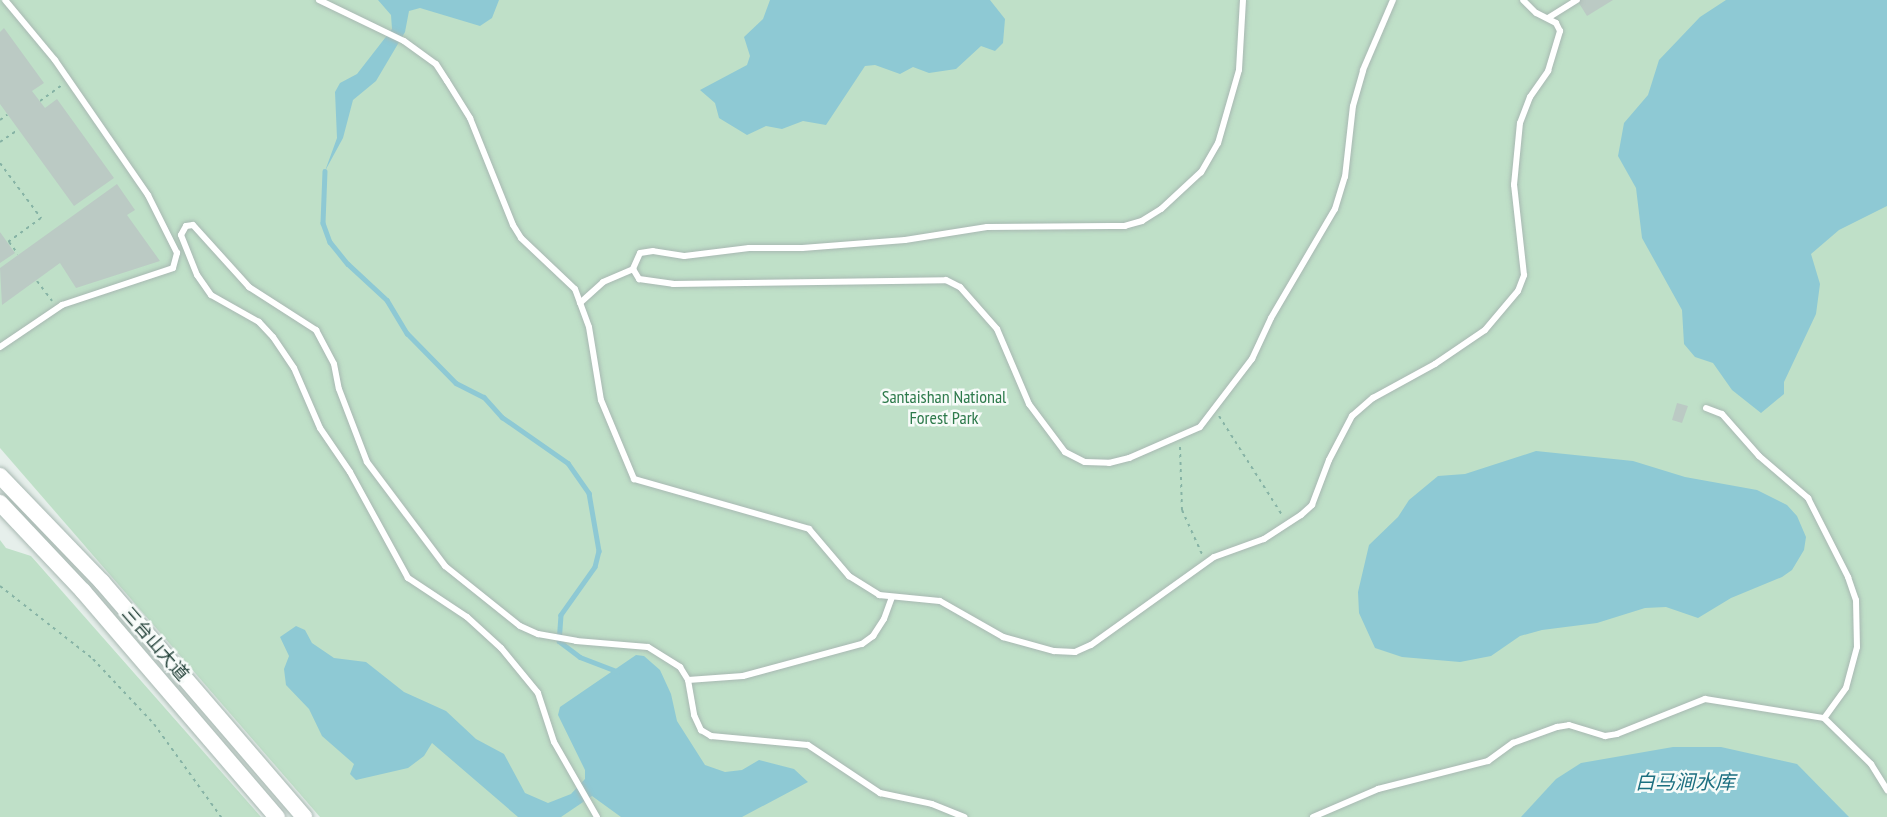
<!DOCTYPE html>
<meta charset="utf-8">
<style>
body{margin:0}
#map{position:relative;width:1887px;height:817px;overflow:hidden;background:#e6efeb;font-family:"PT Sans Narrow","Noto Sans SC",sans-serif}
div>[style]{position:absolute}
.green>*{inset:0;background:#bfe0c8}
.water>*{inset:0;background:#8ec9d4}
.stream>*{height:4.5px;margin:-2.25px;padding:0 2.25px;transform-origin:2.25px;border-radius:2.25px;background:#8ec9d4}
.building>*{inset:0;background:#bbcac4}
.path>*{height:2px;margin-top:-1px;transform-origin:0;background:repeating-linear-gradient(90deg,#86b3a5 0 3px,transparent 0 7.5px)}
.roads{filter:drop-shadow(0 0 2px #a8b8b2) drop-shadow(0 0 2px #a8b8b2)}
.service>*{height:6px;margin:-3px;padding:0 3px;transform-origin:3px;border-radius:3px;background:#fff}
.secondary>*{height:16px;margin:-8px;padding:0 8px;transform-origin:8px;border-radius:8px;background:#fff}
span{translate:-50% -50%;white-space:nowrap;text-align:center;line-height:1.15;-webkit-text-stroke:5px #f7fbf9;paint-order:stroke}
.park-label{font-size:18px;color:#2d7a4b}
.street-label{font-size:18px;color:#24423a}
.water-label{font-size:20px;color:#1c6f80;font-style:italic}
</style>
<div id="map">
<div class="green">
<i style="clip-path:polygon(0 0,1887px 0,1887px 817px,320px 817px,0 448px)"></i>
<i style="clip-path:polygon(0 540px,6px 548px,31px 556px,261px 817px,0 817px)"></i>
</div>
<div class="water">
<i style="clip-path:polygon(378px 0,499px 0,492px 18px,480px 26px,420px 8px,409px 11px,405px 32px,376px 81px,353px 100px,343px 138px,325px 171px,337px 138px,335px 92px,340px 83px,357px 74px,392px 29px,391px 15px)"></i>
<i style="clip-path:polygon(770px 0,990px 0,1005px 19px,1003px 43px,995px 51px,981px 46px,956px 69px,929px 73px,913px 67px,900px 74px,875px 65px,865px 66px,826px 125px,803px 121px,782px 129px,766px 126px,747px 135px,719px 118px,715px 103px,700px 90px,747px 65px,750px 56px,744px 37px,763px 19px)"></i>
<i style="clip-path:polygon(1726px 0,1887px 0,1887px 206px,1839px 230px,1811px 254px,1820px 284px,1816px 314px,1784px 382px,1784px 394px,1761px 413px,1732px 390px,1713px 363px,1695px 357px,1684px 344px,1682px 310px,1642px 238px,1636px 188px,1618px 156px,1624px 123px,1648px 95px,1659px 60px,1700px 17px)"></i>
<i style="clip-path:polygon(1536px 451px,1633px 461px,1685px 477px,1757px 490px,1787px 505px,1797px 516px,1806px 537px,1804px 550px,1792px 570px,1782px 577px,1731px 598px,1698px 618px,1666px 607px,1645px 608px,1597px 623px,1542px 630px,1520px 636px,1491px 656px,1460px 662px,1402px 657px,1375px 648px,1359px 613px,1358px 592px,1369px 545px,1398px 517px,1409px 500px,1438px 476px,1465px 474px)"></i>
<i style="clip-path:polygon(296px 626px,305px 630px,312px 643px,334px 658px,366px 662px,404px 692px,446px 711px,476px 739px,504px 754px,525px 793px,548px 803px,571px 794px,585px 779px,585px 770px,558px 715px,560px 707px,636px 655px,644px 656px,660px 670px,671px 694px,677px 721px,705px 765px,725px 772px,742px 770px,759px 760px,794px 769px,808px 782px,742px 817px,621px 817px,592px 796px,561px 817px,518px 817px,432px 743px,424px 756px,408px 768px,356px 780px,350px 774px,354px 764px,322px 736px,309px 709px,286px 685px,284px 669px,289px 656px,280px 637px)"></i>
<i style="clip-path:polygon(1673px 747px,1721px 747px,1797px 764px,1849px 817px,1521px 817px,1556px 779px,1581px 763px)"></i>
</div>
<div class="stream">
<i style="left:325px;top:171px;width:52px;rotate:92.2deg"></i>
<i style="left:323px;top:223px;width:20px;rotate:70deg"></i>
<i style="left:330px;top:242px;width:28px;rotate:51deg"></i>
<i style="left:348px;top:264px;width:53px;rotate:42.7deg"></i>
<i style="left:387px;top:300px;width:39px;rotate:59deg"></i>
<i style="left:407px;top:333px;width:70px;rotate:45.6deg"></i>
<i style="left:456px;top:383px;width:31px;rotate:27deg"></i>
<i style="left:484px;top:397px;width:27px;rotate:48deg"></i>
<i style="left:502px;top:417px;width:80px;rotate:34.9deg"></i>
<i style="left:568px;top:463px;width:37px;rotate:55deg"></i>
<i style="left:589px;top:493px;width:59px;rotate:80.2deg"></i>
<i style="left:599px;top:551px;width:16px;rotate:104deg"></i>
<i style="left:595px;top:567px;width:59px;rotate:125.3deg"></i>
<i style="left:561px;top:615px;width:26px;rotate:94deg"></i>
<i style="left:559px;top:641px;width:26px;rotate:37deg"></i>
<i style="left:580px;top:657px;width:40px;rotate:21deg"></i>
</div>
<div class="building">
<i style="clip-path:polygon(1577px 0,1613px 0,1587px 16px)"></i>
<i style="clip-path:polygon(4px 28px,44px 83px,32px 91px,45px 108px,57px 99px,114px 178px,74px 206px,0 104px,0 32px)"></i>
<i style="clip-path:polygon(117px 184px,135px 210px,127px 215px,160px 261px,76px 288px,60px 263px,2px 305px,0 268px)"></i>
<i style="clip-path:polygon(0 232px,15px 253px,0 263px)"></i>
<i style="clip-path:polygon(1677px 403px,1688px 406px,1682px 423px,1672px 420px)"></i>
</div>
<div class="path">
<i style="left:40px;top:101px;width:27px;rotate:-36deg"></i>
<i style="left:0;top:120px;width:9px;rotate:-36deg"></i>
<i style="left:0;top:142px;width:22px;rotate:-34deg"></i>
<i style="left:0;top:163px;width:69px;rotate:53.3deg"></i>
<i style="left:41px;top:218px;width:41px;rotate:144deg"></i>
<i style="left:9px;top:242px;width:15px;rotate:53deg"></i>
<i style="left:37px;top:281px;width:25px;rotate:53deg"></i>
<i style="left:1219px;top:416px;width:117px;rotate:57.5deg"></i>
<i style="left:1180px;top:447px;width:63px;rotate:88.2deg"></i>
<i style="left:1182px;top:510px;width:48px;rotate:65.6deg"></i>
<i style="left:0;top:586px;width:118px;rotate:38.1deg"></i>
<i style="left:93px;top:659px;width:89px;rotate:46.8deg"></i>
<i style="left:154px;top:724px;width:115px;rotate:54.2deg"></i>
</div>
<div class="roads">
<div class="service">
<i style="left:319px;top:0;width:94px;rotate:25.8deg"></i>
<i style="left:404px;top:41px;width:39px;rotate:36deg"></i>
<i style="left:436px;top:64px;width:20px;rotate:57deg"></i>
<i style="left:447px;top:81px;width:44px;rotate:58.1deg"></i>
<i style="left:470px;top:118px;width:115px;rotate:68.1deg"></i>
<i style="left:513px;top:225px;width:15px;rotate:58deg"></i>
<i style="left:521px;top:238px;width:74px;rotate:43.4deg"></i>
<i style="left:575px;top:289px;width:40px;rotate:69.8deg"></i>
<i style="left:589px;top:327px;width:74px;rotate:80.7deg"></i>
<i style="left:601px;top:400px;width:86px;rotate:67.3deg"></i>
<i style="left:634px;top:479px;width:182px;rotate:15.9deg"></i>
<i style="left:809px;top:529px;width:62px;rotate:49.6deg"></i>
<i style="left:849px;top:576px;width:36px;rotate:32deg"></i>
<i style="left:879px;top:595px;width:61px;rotate:5.6deg"></i>
<i style="left:940px;top:601px;width:73px;rotate:29.7deg"></i>
<i style="left:1003px;top:637px;width:53px;rotate:15.4deg"></i>
<i style="left:1054px;top:651px;width:21px;rotate:3deg"></i>
<i style="left:1075px;top:652px;width:17px;rotate:-24deg"></i>
<i style="left:1091px;top:645px;width:151px;rotate:-35.6deg"></i>
<i style="left:1214px;top:557px;width:53px;rotate:-19.8deg"></i>
<i style="left:1264px;top:539px;width:44px;rotate:-33deg"></i>
<i style="left:1301px;top:515px;width:15px;rotate:-42deg"></i>
<i style="left:1312px;top:505px;width:48px;rotate:-69.3deg"></i>
<i style="left:1329px;top:460px;width:50px;rotate:-62.4deg"></i>
<i style="left:1352px;top:416px;width:28px;rotate:-41deg"></i>
<i style="left:1373px;top:398px;width:71px;rotate:-28.7deg"></i>
<i style="left:1435px;top:364px;width:60px;rotate:-34.2deg"></i>
<i style="left:1485px;top:330px;width:51px;rotate:-49.8deg"></i>
<i style="left:1518px;top:291px;width:17px;rotate:-69deg"></i>
<i style="left:1524px;top:275px;width:91px;rotate:-96.3deg"></i>
<i style="left:1514px;top:185px;width:62px;rotate:-84.5deg"></i>
<i style="left:1520px;top:123px;width:28px;rotate:-69deg"></i>
<i style="left:1530px;top:97px;width:32px;rotate:-55deg"></i>
<i style="left:1548px;top:71px;width:42px;rotate:-73.3deg"></i>
<i style="left:1560px;top:31px;width:9px;rotate:-117deg"></i>
<i style="left:1556px;top:23px;width:22px;rotate:-153deg"></i>
<i style="left:1536px;top:13px;width:18px;rotate:-135deg"></i>
<i style="left:1243px;top:0;width:70px;rotate:93.3deg"></i>
<i style="left:1239px;top:70px;width:76px;rotate:106deg"></i>
<i style="left:1218px;top:143px;width:34px;rotate:120deg"></i>
<i style="left:1201px;top:172px;width:54px;rotate:137.2deg"></i>
<i style="left:1161px;top:209px;width:22px;rotate:148deg"></i>
<i style="left:1142px;top:221px;width:18px;rotate:164deg"></i>
<i style="left:1125px;top:226px;width:138px;rotate:179.6deg"></i>
<i style="left:987px;top:227px;width:83px;rotate:171deg"></i>
<i style="left:905px;top:240px;width:103px;rotate:175.6deg"></i>
<i style="left:802px;top:248px;width:53px;rotate:180deg"></i>
<i style="left:749px;top:248px;width:65px;rotate:173deg"></i>
<i style="left:684px;top:256px;width:31px;rotate:-171deg"></i>
<i style="left:653px;top:251px;width:13px;rotate:171deg"></i>
<i style="left:640px;top:253px;width:17px;rotate:114deg"></i>
<i style="left:633px;top:269px;width:12px;rotate:59deg"></i>
<i style="left:639px;top:279px;width:34px;rotate:8deg"></i>
<i style="left:673px;top:284px;width:273px;rotate:-0.8deg"></i>
<i style="left:946px;top:280px;width:16px;rotate:27deg"></i>
<i style="left:960px;top:287px;width:56px;rotate:48.6deg"></i>
<i style="left:997px;top:329px;width:82px;rotate:66.9deg"></i>
<i style="left:1029px;top:404px;width:60px;rotate:53.1deg"></i>
<i style="left:1065px;top:452px;width:22px;rotate:27deg"></i>
<i style="left:1085px;top:462px;width:24px;rotate:2deg"></i>
<i style="left:1109px;top:463px;width:21px;rotate:-14deg"></i>
<i style="left:1129px;top:458px;width:77px;rotate:-23.6deg"></i>
<i style="left:1200px;top:427px;width:86px;rotate:-52.6deg"></i>
<i style="left:1252px;top:359px;width:45px;rotate:-65.1deg"></i>
<i style="left:1271px;top:318px;width:126px;rotate:-59.6deg"></i>
<i style="left:1335px;top:209px;width:34px;rotate:-73deg"></i>
<i style="left:1345px;top:177px;width:71px;rotate:-83.6deg"></i>
<i style="left:1353px;top:106px;width:37px;rotate:-74deg"></i>
<i style="left:1363px;top:70px;width:76px;rotate:-66.8deg"></i>
<i style="left:1548px;top:18px;width:34px;rotate:-32deg"></i>
<i style="left:580px;top:303px;width:31px;rotate:-42deg"></i>
<i style="left:603px;top:282px;width:33px;rotate:-23deg"></i>
<i style="left:0;top:347px;width:75px;rotate:-34.1deg"></i>
<i style="left:62px;top:305px;width:117px;rotate:-18.4deg"></i>
<i style="left:173px;top:268px;width:16px;rotate:-75deg"></i>
<i style="left:177px;top:253px;width:65px;rotate:-116.6deg"></i>
<i style="left:148px;top:195px;width:164px;rotate:-124.6deg"></i>
<i style="left:55px;top:60px;width:78px;rotate:-129.8deg"></i>
<i style="left:1706px;top:408px;width:17px;rotate:21deg"></i>
<i style="left:1722px;top:414px;width:56px;rotate:48.6deg"></i>
<i style="left:1759px;top:456px;width:65px;rotate:40.6deg"></i>
<i style="left:1808px;top:498px;width:89px;rotate:63.1deg"></i>
<i style="left:1848px;top:577px;width:24px;rotate:71deg"></i>
<i style="left:1856px;top:600px;width:47px;rotate:88.8deg"></i>
<i style="left:1857px;top:647px;width:42px;rotate:105deg"></i>
<i style="left:1846px;top:688px;width:37px;rotate:126deg"></i>
<i style="left:688px;top:680px;width:55px;rotate:-4.2deg"></i>
<i style="left:743px;top:676px;width:123px;rotate:-15.1deg"></i>
<i style="left:862px;top:644px;width:14px;rotate:-36deg"></i>
<i style="left:873px;top:636px;width:20px;rotate:-57deg"></i>
<i style="left:884px;top:619px;width:23px;rotate:-70deg"></i>
<i style="left:597px;top:817px;width:86px;rotate:-119.8deg"></i>
<i style="left:554px;top:742px;width:52px;rotate:-108.1deg"></i>
<i style="left:538px;top:693px;width:58px;rotate:-129.4deg"></i>
<i style="left:501px;top:648px;width:46px;rotate:-137.6deg"></i>
<i style="left:467px;top:617px;width:71px;rotate:-146.5deg"></i>
<i style="left:408px;top:578px;width:121px;rotate:-118.7deg"></i>
<i style="left:350px;top:472px;width:53px;rotate:-124.3deg"></i>
<i style="left:320px;top:428px;width:65px;rotate:-113.4deg"></i>
<i style="left:294px;top:368px;width:37px;rotate:-124deg"></i>
<i style="left:273px;top:337px;width:21px;rotate:-133deg"></i>
<i style="left:259px;top:322px;width:55px;rotate:-150.6deg"></i>
<i style="left:211px;top:295px;width:24px;rotate:-125deg"></i>
<i style="left:197px;top:275px;width:43px;rotate:-111.8deg"></i>
<i style="left:181px;top:235px;width:10px;rotate:-61deg"></i>
<i style="left:186px;top:226px;width:7px;rotate:-8deg"></i>
<i style="left:193px;top:225px;width:84px;rotate:47.9deg"></i>
<i style="left:249px;top:287px;width:80px;rotate:32.7deg"></i>
<i style="left:316px;top:330px;width:38px;rotate:62deg"></i>
<i style="left:334px;top:364px;width:25px;rotate:79deg"></i>
<i style="left:339px;top:389px;width:78px;rotate:69deg"></i>
<i style="left:367px;top:462px;width:130px;rotate:53.1deg"></i>
<i style="left:445px;top:566px;width:96px;rotate:38.7deg"></i>
<i style="left:520px;top:626px;width:20px;rotate:24deg"></i>
<i style="left:538px;top:634px;width:39px;rotate:10deg"></i>
<i style="left:576px;top:641px;width:72px;rotate:4.8deg"></i>
<i style="left:648px;top:647px;width:38px;rotate:32deg"></i>
<i style="left:680px;top:667px;width:15px;rotate:58deg"></i>
<i style="left:688px;top:680px;width:36px;rotate:80deg"></i>
<i style="left:694px;top:715px;width:17px;rotate:65deg"></i>
<i style="left:701px;top:730px;width:12px;rotate:31deg"></i>
<i style="left:711px;top:736px;width:97px;rotate:5.3deg"></i>
<i style="left:808px;top:745px;width:87px;rotate:33.7deg"></i>
<i style="left:880px;top:793px;width:53px;rotate:11.9deg"></i>
<i style="left:932px;top:804px;width:35px;rotate:22deg"></i>
<i style="left:1313px;top:817px;width:71px;rotate:-23.3deg"></i>
<i style="left:1378px;top:789px;width:114px;rotate:-14.3deg"></i>
<i style="left:1488px;top:761px;width:31px;rotate:-36deg"></i>
<i style="left:1513px;top:743px;width:47px;rotate:-20deg"></i>
<i style="left:1557px;top:727px;width:12px;rotate:-9deg"></i>
<i style="left:1569px;top:725px;width:38px;rotate:17deg"></i>
<i style="left:1605px;top:736px;width:12px;rotate:-9deg"></i>
<i style="left:1617px;top:734px;width:95px;rotate:-21.7deg"></i>
<i style="left:1705px;top:699px;width:121px;rotate:9.1deg"></i>
<i style="left:1824px;top:718px;width:66px;rotate:44.4deg"></i>
<i style="left:1871px;top:764px;width:31px;rotate:58deg"></i>
</div>
<div class="secondary">
<i style="left:0;top:476px;width:147px;rotate:46.1deg"></i>
<i style="left:102px;top:582px;width:310px;rotate:49.3deg"></i>
<i style="left:0;top:503px;width:121px;rotate:46.7deg"></i>
<i style="left:83px;top:591px;width:298px;rotate:49.4deg"></i>
</div>
</div>
<div class="park-label">
<span style="left:944px;top:408px">Santaishan National<br>Forest Park</span>
</div>
<div class="street-label">
<span style="left:155px;top:644px;rotate:49deg">三台山大道</span>
</div>
<div class="water-label">
<span style="left:1685px;top:782px">白马涧水库</span>
</div>
</div>
